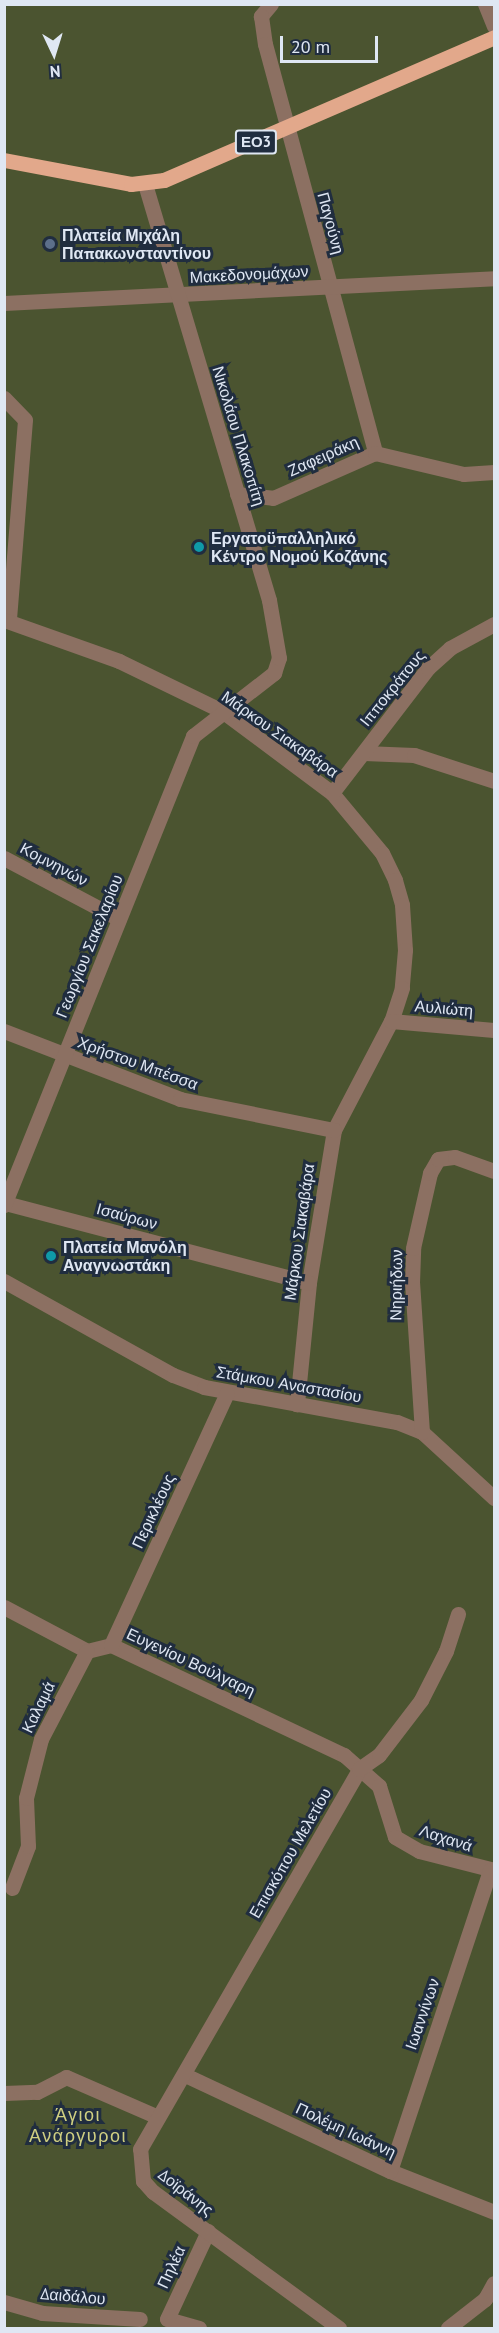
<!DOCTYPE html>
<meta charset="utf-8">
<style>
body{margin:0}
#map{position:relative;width:499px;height:2333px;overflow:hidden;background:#2a374a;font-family:"PT Sans",sans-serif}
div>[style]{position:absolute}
.green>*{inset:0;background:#4b5430}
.minor>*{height:15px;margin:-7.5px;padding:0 7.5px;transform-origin:7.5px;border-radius:7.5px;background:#8c7062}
.major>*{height:15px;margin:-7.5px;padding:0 7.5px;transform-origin:7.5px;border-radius:7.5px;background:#e2a88b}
.dots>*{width:16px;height:16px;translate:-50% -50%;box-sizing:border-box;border:3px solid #202d3f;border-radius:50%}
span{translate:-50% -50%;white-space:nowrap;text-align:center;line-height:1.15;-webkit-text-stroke:6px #202d3f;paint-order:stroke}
.shield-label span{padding:2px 4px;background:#202d3f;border:2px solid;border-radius:4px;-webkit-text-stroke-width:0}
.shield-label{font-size:15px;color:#dfe7f3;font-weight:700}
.street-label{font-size:16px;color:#dfe7f3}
.poi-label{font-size:16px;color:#dfe7f3;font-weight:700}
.left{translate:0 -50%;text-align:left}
.neighbourhood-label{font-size:18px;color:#cfcf81;letter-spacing:1.5px}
.frame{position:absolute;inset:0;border:6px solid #dfe7f3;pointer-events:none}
.north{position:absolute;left:24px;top:24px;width:60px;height:60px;-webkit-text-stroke:4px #202d3f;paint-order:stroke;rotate:176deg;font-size:16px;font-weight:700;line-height:24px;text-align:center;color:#dfe7f3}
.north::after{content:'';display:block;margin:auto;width:21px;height:27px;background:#dfe7f3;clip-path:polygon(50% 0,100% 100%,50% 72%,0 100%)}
.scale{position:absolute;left:280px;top:36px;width:98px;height:27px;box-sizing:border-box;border:3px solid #dfe7f3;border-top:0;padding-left:8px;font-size:18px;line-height:21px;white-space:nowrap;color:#dfe7f3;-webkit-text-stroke:4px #202d3f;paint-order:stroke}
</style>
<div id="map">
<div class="green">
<i style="clip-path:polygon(5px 5px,494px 5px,494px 2328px,5px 2328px)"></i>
</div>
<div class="minor">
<i style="left:271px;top:4px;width:16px;rotate:130deg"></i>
<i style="left:261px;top:16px;width:28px;rotate:82deg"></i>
<i style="left:265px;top:44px;width:424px;rotate:74.9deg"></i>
<i style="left:485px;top:4px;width:24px;rotate:68deg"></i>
<i style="left:4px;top:303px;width:491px;rotate:-2.9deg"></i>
<i style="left:4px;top:398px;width:30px;rotate:46deg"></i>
<i style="left:25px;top:420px;width:202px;rotate:94.6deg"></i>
<i style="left:237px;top:494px;width:36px;rotate:6deg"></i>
<i style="left:273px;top:498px;width:111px;rotate:-23.8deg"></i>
<i style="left:375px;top:453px;width:91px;rotate:13.3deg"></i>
<i style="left:464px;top:474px;width:30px;rotate:-4deg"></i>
<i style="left:4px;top:620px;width:122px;rotate:19.6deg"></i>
<i style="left:119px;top:661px;width:114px;rotate:25.9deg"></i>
<i style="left:222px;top:711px;width:137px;rotate:36.7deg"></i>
<i style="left:332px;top:793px;width:78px;rotate:50.2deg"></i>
<i style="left:382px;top:853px;width:30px;rotate:64deg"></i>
<i style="left:395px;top:880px;width:26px;rotate:74deg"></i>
<i style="left:402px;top:905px;width:45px;rotate:86.2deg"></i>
<i style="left:405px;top:950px;width:38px;rotate:95deg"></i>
<i style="left:402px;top:988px;width:35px;rotate:108deg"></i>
<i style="left:391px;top:1021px;width:123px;rotate:117.6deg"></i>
<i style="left:334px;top:1130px;width:155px;rotate:99.3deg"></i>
<i style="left:309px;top:1283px;width:122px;rotate:95.7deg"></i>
<i style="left:364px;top:753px;width:50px;rotate:2.3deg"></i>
<i style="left:414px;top:755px;width:84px;rotate:18deg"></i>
<i style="left:332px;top:793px;width:158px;rotate:-52.5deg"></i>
<i style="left:428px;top:668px;width:30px;rotate:-42deg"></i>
<i style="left:450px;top:648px;width:50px;rotate:-28.6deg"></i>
<i style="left:4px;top:858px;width:130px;rotate:27.9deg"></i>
<i style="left:391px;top:1021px;width:103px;rotate:5deg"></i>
<i style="left:4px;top:1031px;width:189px;rotate:21.1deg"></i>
<i style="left:180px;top:1099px;width:157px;rotate:11.4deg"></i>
<i style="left:5px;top:1203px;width:314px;rotate:14.7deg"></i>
<i style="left:4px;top:1205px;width:506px;rotate:-68.05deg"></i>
<i style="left:193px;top:736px;width:103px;rotate:-37.9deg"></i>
<i style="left:274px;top:673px;width:16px;rotate:-72deg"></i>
<i style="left:279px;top:658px;width:59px;rotate:-99.8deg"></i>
<i style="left:269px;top:600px;width:435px;rotate:-106.6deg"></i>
<i style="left:4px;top:1281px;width:193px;rotate:29.1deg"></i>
<i style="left:173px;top:1375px;width:33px;rotate:21deg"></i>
<i style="left:204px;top:1387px;width:196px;rotate:10.3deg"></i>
<i style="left:397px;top:1422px;width:27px;rotate:22deg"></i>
<i style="left:422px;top:1432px;width:98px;rotate:42.5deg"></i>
<i style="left:422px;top:1432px;width:149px;rotate:-93.8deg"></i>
<i style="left:412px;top:1283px;width:35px;rotate:-88deg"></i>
<i style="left:413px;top:1248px;width:77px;rotate:-77.2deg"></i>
<i style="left:430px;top:1173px;width:16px;rotate:-60deg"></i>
<i style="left:438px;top:1159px;width:17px;rotate:-7deg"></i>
<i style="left:455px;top:1157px;width:41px;rotate:19.7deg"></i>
<i style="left:4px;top:1607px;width:94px;rotate:27.9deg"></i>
<i style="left:87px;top:1651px;width:25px;rotate:-14deg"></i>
<i style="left:111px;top:1645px;width:258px;rotate:25.3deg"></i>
<i style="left:344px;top:1755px;width:47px;rotate:41.5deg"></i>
<i style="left:379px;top:1786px;width:53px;rotate:72.6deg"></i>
<i style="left:395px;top:1837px;width:28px;rotate:30deg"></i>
<i style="left:419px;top:1851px;width:77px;rotate:14.2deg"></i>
<i style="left:111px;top:1645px;width:277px;rotate:-65.3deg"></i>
<i style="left:12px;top:1888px;width:45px;rotate:-69.1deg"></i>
<i style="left:28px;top:1846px;width:48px;rotate:-92.4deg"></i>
<i style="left:26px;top:1798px;width:61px;rotate:-75.7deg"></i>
<i style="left:41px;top:1739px;width:99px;rotate:-62.4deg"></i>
<i style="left:185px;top:2075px;width:226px;rotate:25.1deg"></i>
<i style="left:390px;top:2171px;width:112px;rotate:21.5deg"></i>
<i style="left:4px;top:2093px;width:33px;rotate:-2deg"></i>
<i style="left:37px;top:2092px;width:33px;rotate:-27deg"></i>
<i style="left:66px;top:2077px;width:100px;rotate:23.5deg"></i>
<i style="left:390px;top:2171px;width:317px;rotate:-71.6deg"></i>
<i style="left:4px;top:2302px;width:40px;rotate:16deg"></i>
<i style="left:42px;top:2313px;width:98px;rotate:3.5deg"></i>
<i style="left:199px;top:2328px;width:33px;rotate:-164deg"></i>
<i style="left:167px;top:2319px;width:97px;rotate:-65deg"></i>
<i style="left:339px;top:2328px;width:230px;rotate:-143.8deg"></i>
<i style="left:153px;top:2192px;width:15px;rotate:-132deg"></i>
<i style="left:143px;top:2181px;width:32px;rotate:-95deg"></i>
<i style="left:140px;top:2149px;width:439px;rotate:-60deg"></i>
<i style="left:359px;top:1769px;width:24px;rotate:-35deg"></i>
<i style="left:379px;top:1755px;width:69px;rotate:-52.6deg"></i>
<i style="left:421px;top:1700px;width:55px;rotate:-63deg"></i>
<i style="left:446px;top:1651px;width:39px;rotate:-72deg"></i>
<i style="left:448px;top:2328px;width:47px;rotate:-38.1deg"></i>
<i style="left:485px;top:2299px;width:18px;rotate:-61deg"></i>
</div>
<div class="major">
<i style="left:4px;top:160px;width:129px;rotate:10.7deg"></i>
<i style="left:131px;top:184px;width:33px;rotate:-7deg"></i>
<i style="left:164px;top:180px;width:360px;rotate:-23.4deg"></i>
</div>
<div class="dots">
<i style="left:50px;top:244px;background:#5c6f8a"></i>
<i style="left:199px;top:547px;background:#0f9aa8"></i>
<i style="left:51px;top:1256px;background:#0f9aa8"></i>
</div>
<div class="shield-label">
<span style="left:256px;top:142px">ΕΟ3</span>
</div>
<div class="street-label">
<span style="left:331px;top:223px;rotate:75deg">Παγούνη</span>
<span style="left:249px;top:274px;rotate:-3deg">Μακεδονομάχων</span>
<span style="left:239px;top:436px;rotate:73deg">Νικολάου Πλακοπίτη</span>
<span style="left:323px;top:456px;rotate:-24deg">Ζαφειράκη</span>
<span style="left:392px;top:688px;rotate:-51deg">Ιπποκράτους</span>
<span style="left:280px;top:734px;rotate:35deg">Μάρκου Σιακαβάρα</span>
<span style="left:54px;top:864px;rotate:28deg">Κομνηνών</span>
<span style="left:89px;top:946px;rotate:-68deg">Γεωργίου Σακελαρίου</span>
<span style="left:444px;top:1008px;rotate:5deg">Αυλιώτη</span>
<span style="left:138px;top:1063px;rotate:20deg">Χρήστου Μπέσσα</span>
<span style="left:127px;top:1216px;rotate:15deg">Ισαύρων</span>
<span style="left:299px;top:1232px;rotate:-82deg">Μάρκου Σιακαβάρα</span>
<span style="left:396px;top:1285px;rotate:-89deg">Νηριήδων</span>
<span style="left:289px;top:1384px;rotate:10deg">Στάμκου Αναστασίου</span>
<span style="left:153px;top:1511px;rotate:-65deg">Περικλέους</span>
<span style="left:191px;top:1662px;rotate:25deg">Ευγενίου Βούλγαρη</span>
<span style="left:38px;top:1707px;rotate:-64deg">Καλαμά</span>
<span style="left:446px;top:1838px;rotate:18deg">Λαχανά</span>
<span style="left:290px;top:1853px;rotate:-60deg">Επισκόπου Μελετίου</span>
<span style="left:422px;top:2014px;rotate:-71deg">Ιωαννίνων</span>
<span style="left:346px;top:2130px;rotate:25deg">Πολέμη Ιωάννη</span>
<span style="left:186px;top:2192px;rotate:38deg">Δοϊράνης</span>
<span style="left:171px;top:2267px;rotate:-65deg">Πηλέα</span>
<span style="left:73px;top:2296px;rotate:5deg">Δαιδάλου</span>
</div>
<div class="poi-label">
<span class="left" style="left:62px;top:244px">Πλατεία Μιχάλη<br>Παπακωνσταντίνου</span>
<span class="left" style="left:211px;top:547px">Εργατοϋπαλληλικό<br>Κέντρο Νομού Κοζάνης</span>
<span class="left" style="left:63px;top:1256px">Πλατεία Μανόλη<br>Αναγνωστάκη</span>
</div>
<div class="neighbourhood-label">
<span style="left:78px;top:2126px">Άγιοι<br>Ανάργυροι</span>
</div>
<div class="frame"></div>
<div class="north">N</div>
<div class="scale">20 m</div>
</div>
